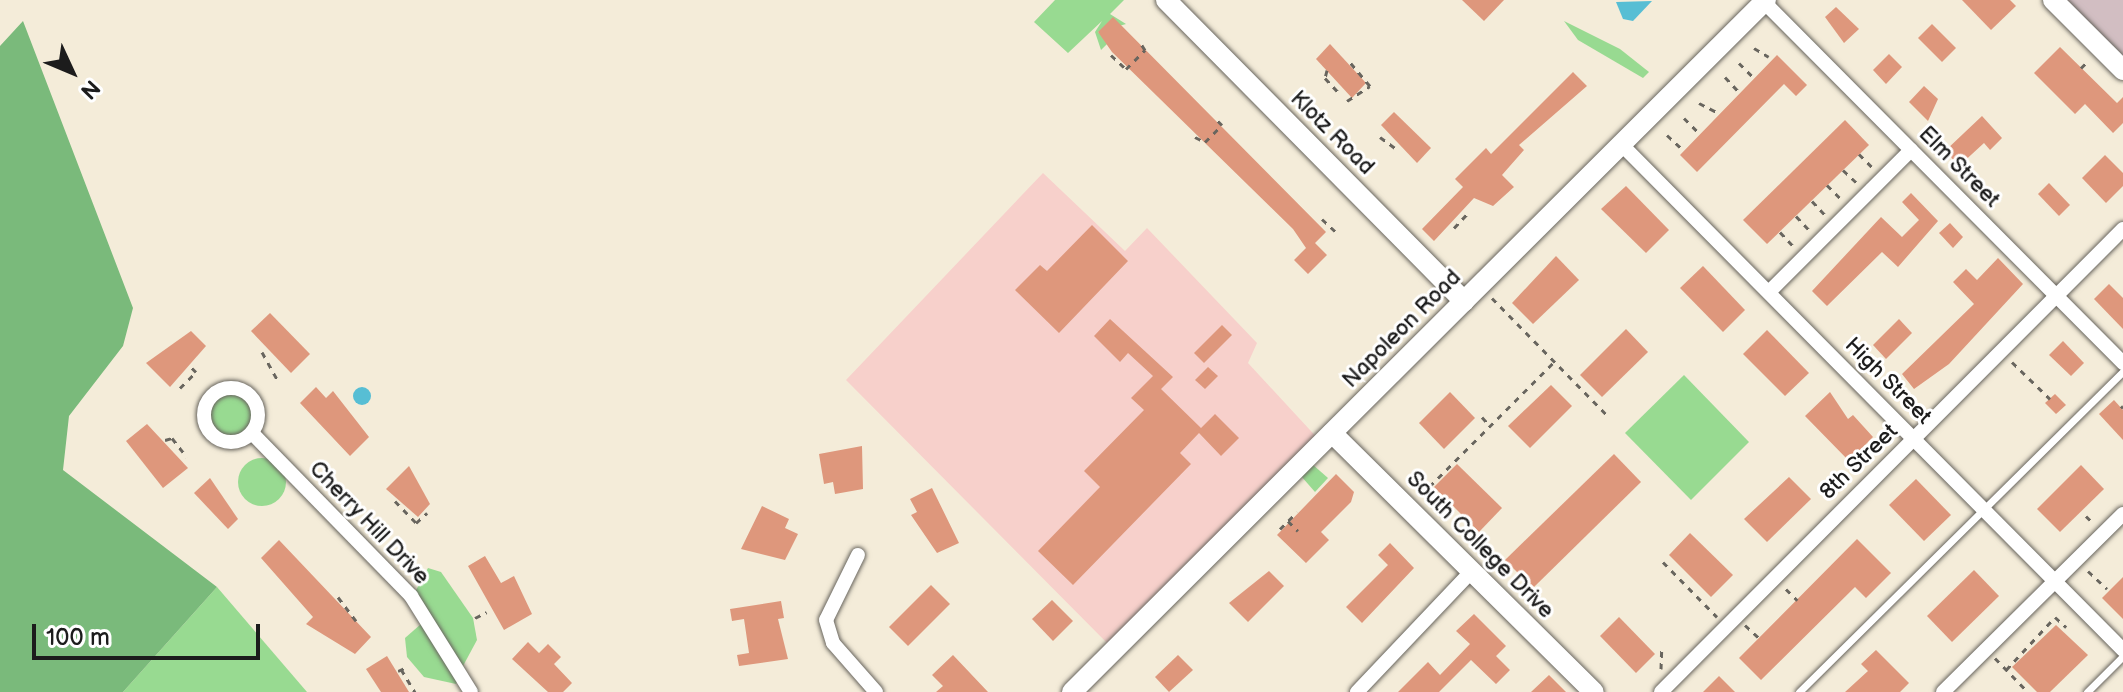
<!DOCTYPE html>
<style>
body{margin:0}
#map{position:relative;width:2123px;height:692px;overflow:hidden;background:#f4ecd9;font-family:"Balsamiq Sans",sans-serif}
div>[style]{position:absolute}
.built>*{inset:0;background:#f7d0cb}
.industrial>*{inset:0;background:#d2bec2}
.green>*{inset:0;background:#98da91}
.round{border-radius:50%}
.forest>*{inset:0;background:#7aba7b}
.water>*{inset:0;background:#57bed4}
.building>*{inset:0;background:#de977c}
.path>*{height:3px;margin-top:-1.5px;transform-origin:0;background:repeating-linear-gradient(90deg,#68655e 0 6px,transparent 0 12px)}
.roads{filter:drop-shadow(0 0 2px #68655e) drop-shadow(0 0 2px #68655e)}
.lane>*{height:7px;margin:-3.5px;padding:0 3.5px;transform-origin:3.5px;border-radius:3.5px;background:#fff}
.street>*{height:14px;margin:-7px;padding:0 7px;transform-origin:7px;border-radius:7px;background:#fff}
.street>.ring{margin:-7px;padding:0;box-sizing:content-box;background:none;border:14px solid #fff;border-radius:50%}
.secondary>*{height:20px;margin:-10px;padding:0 10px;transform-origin:10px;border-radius:10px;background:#fff}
span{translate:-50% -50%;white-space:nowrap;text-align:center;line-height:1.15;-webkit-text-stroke:6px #fff;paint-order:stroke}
.street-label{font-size:22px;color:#1c1c1c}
.north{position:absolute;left:32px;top:32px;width:80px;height:80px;-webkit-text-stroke:6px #fff;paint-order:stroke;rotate:134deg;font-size:22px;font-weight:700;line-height:32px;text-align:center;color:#1c1c1c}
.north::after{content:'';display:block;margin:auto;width:28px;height:36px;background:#1c1c1c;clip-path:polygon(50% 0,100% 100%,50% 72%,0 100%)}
.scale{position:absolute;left:32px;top:624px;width:228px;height:36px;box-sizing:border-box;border:4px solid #1c1c1c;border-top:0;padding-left:10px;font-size:24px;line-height:28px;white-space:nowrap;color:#1c1c1c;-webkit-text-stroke:6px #fff;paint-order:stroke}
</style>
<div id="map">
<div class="built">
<i style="clip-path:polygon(1043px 173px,1125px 251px,1147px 228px,1257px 343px,1248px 363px,1322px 443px,1114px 650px,846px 380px)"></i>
</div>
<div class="industrial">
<i style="clip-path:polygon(2053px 0,2123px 0,2123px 70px)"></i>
</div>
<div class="green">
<i style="clip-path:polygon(1055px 0,1124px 0,1110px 14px,1126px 24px,1098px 32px,1108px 43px,1101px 50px,1095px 32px,1102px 21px,1068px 53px,1034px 22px)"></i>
<i style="clip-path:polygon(1564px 21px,1620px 49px,1649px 72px,1643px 78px,1578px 40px)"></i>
<i style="clip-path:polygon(1684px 375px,1749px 442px,1691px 500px,1625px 433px)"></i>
<i class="round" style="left:209px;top:393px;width:44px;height:44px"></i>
<i class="round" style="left:238px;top:458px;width:48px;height:48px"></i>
<i style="clip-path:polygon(1312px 464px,1328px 478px,1315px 492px,1301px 476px)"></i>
<i style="clip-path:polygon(428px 568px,441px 572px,473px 618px,477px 640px,463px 666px,415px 592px)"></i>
<i style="clip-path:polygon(217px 587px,307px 692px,123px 692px)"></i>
<i style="clip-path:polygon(421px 624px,457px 681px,456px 684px,424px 677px,407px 657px,405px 638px)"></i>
</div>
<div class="forest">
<i style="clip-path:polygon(23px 21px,133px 308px,123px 346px,69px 416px,63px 470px,217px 587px,123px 692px,0 692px,0 46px)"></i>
</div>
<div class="water">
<i style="clip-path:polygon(1652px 1px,1633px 21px,1623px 19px,1616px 2px)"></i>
<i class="round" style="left:353px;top:387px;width:18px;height:18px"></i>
</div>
<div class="building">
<i style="clip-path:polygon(1462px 0,1504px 0,1484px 21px)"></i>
<i style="clip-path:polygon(1962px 0,2010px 0,2016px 6px,1991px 30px)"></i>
<i style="clip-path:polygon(1836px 7px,1859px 29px,1844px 43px,1825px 17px)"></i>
<i style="clip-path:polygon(1113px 17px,1326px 232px,1315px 243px,1327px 255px,1308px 274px,1294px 260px,1306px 248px,1293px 229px,1112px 52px,1098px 32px)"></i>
<i style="clip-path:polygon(1932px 24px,1956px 48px,1942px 62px,1918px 38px)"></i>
<i style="clip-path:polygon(1330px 44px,1366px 83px,1352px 98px,1316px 59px)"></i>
<i style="clip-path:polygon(2060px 47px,2117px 103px,2123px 97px,2123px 123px,2113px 133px,2085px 104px,2075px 114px,2034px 73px)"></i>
<i style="clip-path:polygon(1889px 54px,1902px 67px,1886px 84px,1873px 70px)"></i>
<i style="clip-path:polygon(1777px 55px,1807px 85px,1796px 96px,1784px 84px,1697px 172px,1680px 155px)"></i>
<i style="clip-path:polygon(1573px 72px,1587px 86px,1519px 145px,1524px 150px,1502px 175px,1514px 187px,1493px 206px,1474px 198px,1434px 241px,1422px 229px,1463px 187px,1455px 179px,1486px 148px,1491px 154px)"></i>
<i style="clip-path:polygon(1924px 86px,1938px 99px,1928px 121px,1909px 102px)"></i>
<i style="clip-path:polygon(1394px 112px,1431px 148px,1417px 163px,1381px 125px)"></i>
<i style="clip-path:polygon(1982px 116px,2002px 138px,1990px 150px,1984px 143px,1959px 166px,1945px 151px)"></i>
<i style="clip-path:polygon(1845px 120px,1869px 145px,1767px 244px,1743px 220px)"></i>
<i style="clip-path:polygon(2105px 155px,2123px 173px,2123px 186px,2106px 203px,2082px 178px)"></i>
<i style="clip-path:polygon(2049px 183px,2070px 205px,2059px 216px,2038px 194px)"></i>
<i style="clip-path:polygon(1626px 186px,1669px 230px,1646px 253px,1601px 209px)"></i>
<i style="clip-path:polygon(1911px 193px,1938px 221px,1898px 267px,1882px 252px,1827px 306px,1812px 291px,1881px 217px,1902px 237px,1919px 220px,1902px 202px)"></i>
<i style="clip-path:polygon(1950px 223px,1963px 237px,1953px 248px,1939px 233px)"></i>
<i style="clip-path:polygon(1092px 225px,1128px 261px,1059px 333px,1015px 290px,1040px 265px,1047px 271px)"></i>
<i style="clip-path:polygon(1556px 256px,1579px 280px,1533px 324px,1512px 303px)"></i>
<i style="clip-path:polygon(1998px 258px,2023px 284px,1949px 364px,1914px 389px,1902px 374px,1974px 304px,1953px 282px,1966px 269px,1977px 280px)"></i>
<i style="clip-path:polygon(1703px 266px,1745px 310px,1723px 332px,1680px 288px)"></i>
<i style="clip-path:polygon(2109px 284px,2123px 298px,2123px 329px,2094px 299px)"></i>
<i style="clip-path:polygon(270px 313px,310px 354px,291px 373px,251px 331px)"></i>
<i style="clip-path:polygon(1110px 319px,1173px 377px,1161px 389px,1201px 428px,1215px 414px,1239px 438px,1221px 456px,1199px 433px,1180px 453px,1191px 464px,1073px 585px,1038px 551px,1100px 487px,1084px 471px,1144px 410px,1131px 398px,1153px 376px,1128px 353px,1120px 362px,1094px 336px)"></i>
<i style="clip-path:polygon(1899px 319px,1912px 333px,1886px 359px,1873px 345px)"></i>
<i style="clip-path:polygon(1222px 325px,1232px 335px,1204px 363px,1194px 353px)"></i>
<i style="clip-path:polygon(1626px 329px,1648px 352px,1602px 397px,1580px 375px)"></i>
<i style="clip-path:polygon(1767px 330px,1809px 373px,1785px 396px,1743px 354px)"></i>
<i style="clip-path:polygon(191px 331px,206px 346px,170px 387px,146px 363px)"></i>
<i style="clip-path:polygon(2063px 341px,2084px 363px,2071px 376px,2049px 355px)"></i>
<i style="clip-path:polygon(1208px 367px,1218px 376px,1205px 389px,1195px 380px)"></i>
<i style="clip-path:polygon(1551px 385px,1572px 406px,1530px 448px,1508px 426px)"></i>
<i style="clip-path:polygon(316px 387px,326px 398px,333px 391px,369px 437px,350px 456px,300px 403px)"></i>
<i style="clip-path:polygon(1450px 392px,1475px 418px,1444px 449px,1419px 423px)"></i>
<i style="clip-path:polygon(1830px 392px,1848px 419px,1853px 415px,1873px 437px,1849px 461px,1805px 416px)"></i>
<i style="clip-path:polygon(2055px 394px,2066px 405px,2056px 414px,2045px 403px)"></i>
<i style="clip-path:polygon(2114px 400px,2123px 410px,2123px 440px,2099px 414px)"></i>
<i style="clip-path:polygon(147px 424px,188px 468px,163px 488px,126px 441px)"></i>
<i style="clip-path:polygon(862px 446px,863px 489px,835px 494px,833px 482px,824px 484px,819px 454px)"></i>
<i style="clip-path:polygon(1614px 454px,1641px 482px,1533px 588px,1505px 560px)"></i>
<i style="clip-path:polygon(1457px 464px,1502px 508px,1479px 532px,1434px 487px)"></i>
<i style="clip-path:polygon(2081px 465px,2104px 489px,2060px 532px,2037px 509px)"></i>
<i style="clip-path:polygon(409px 466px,430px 504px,418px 517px,386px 489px)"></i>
<i style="clip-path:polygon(1336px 474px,1354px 492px,1351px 502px,1321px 532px,1329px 540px,1306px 563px,1277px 535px)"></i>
<i style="clip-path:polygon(1789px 477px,1811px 499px,1767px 542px,1744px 519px)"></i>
<i style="clip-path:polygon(210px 478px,238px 519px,228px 529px,194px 493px)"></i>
<i style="clip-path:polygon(1916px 479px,1951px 515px,1924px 541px,1889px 505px)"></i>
<i style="clip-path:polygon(932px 488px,959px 543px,937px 553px,911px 515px,917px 512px,910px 499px)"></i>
<i style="clip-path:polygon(762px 506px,789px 519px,785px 528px,798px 534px,785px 560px,741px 549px)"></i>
<i style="clip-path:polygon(1690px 533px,1733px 575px,1711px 597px,1669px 555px)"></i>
<i style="clip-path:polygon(1857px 539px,1891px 573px,1866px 598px,1855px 587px,1761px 680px,1739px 658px)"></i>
<i style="clip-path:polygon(279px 540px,371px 637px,355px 654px,306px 624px,313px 617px,261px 558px)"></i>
<i style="clip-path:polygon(1390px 543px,1414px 568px,1362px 623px,1346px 607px,1388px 565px,1378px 555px)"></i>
<i style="clip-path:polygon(485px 556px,501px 583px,514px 576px,532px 614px,504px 630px,468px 566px)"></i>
<i style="clip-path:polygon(1974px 570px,1999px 596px,1952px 642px,1927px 616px)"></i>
<i style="clip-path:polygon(1269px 571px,1284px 586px,1248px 622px,1229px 603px)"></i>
<i style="clip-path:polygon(2123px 577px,2123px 619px,2102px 598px)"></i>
<i style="clip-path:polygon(931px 585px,950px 604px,908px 646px,889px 627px)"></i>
<i style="clip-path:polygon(1052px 600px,1073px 621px,1053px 641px,1032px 619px)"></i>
<i style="clip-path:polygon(781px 601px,784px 618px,778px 619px,788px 659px,739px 666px,737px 655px,749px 653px,744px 619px,732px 621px,730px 609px)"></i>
<i style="clip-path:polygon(1474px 614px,1506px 646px,1496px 656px,1510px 670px,1496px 684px,1471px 660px,1439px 692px,1398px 692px,1428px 662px,1440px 675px,1470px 644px,1456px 631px)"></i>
<i style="clip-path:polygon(1619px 617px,1655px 654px,1636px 673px,1600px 636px)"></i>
<i style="clip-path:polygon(2056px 625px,2088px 655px,2050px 692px,2037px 692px,2012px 667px)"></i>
<i style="clip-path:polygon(528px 642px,539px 653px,548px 644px,561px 657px,554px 664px,572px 683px,563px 692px,548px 692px,512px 659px)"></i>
<i style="clip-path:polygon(1876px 650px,1909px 683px,1900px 692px,1845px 692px,1868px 671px,1861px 664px)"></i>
<i style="clip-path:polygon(953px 655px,988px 692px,936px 692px,943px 686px,932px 675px)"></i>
<i style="clip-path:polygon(1178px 655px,1193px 670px,1169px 692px,1155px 677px)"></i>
<i style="clip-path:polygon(387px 656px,409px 692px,381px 692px,366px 669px)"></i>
<i style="clip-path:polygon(1549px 675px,1566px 692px,1531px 692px)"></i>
<i style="clip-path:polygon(1719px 676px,1735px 692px,1703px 692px)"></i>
</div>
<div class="path">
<i style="left:1754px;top:48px;width:17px;rotate:31deg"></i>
<i style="left:1111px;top:55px;width:21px;rotate:43deg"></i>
<i style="left:1126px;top:69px;width:27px;rotate:-45deg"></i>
<i style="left:1145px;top:50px;width:9px;rotate:-122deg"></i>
<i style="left:1739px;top:63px;width:20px;rotate:45deg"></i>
<i style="left:2081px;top:68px;width:11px;rotate:-45deg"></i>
<i style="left:1327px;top:70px;width:8px;rotate:104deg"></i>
<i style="left:1325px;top:78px;width:19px;rotate:47deg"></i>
<i style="left:1725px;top:77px;width:19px;rotate:47deg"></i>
<i style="left:1347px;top:101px;width:27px;rotate:-33deg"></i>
<i style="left:1370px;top:86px;width:30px;rotate:-130deg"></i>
<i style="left:1699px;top:103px;width:20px;rotate:27deg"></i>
<i style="left:1684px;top:118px;width:21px;rotate:45deg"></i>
<i style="left:1667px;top:135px;width:19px;rotate:43deg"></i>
<i style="left:1195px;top:137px;width:11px;rotate:27deg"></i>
<i style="left:1205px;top:142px;width:24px;rotate:-45deg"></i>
<i style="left:1222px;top:125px;width:7px;rotate:-135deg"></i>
<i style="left:1380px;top:137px;width:22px;rotate:36deg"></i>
<i style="left:1859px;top:154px;width:21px;rotate:45deg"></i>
<i style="left:1843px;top:170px;width:22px;rotate:43deg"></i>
<i style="left:1827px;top:185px;width:23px;rotate:45deg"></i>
<i style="left:1812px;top:201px;width:22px;rotate:47deg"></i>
<i style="left:1796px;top:216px;width:22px;rotate:47deg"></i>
<i style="left:1322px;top:219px;width:18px;rotate:43deg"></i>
<i style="left:1454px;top:228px;width:19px;rotate:-47deg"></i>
<i style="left:1780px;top:232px;width:22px;rotate:47deg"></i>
<i style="left:1492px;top:298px;width:165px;rotate:45.5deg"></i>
<i style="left:262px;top:352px;width:31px;rotate:61deg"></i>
<i style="left:2012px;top:362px;width:53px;rotate:44.2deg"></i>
<i style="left:180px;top:388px;width:23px;rotate:-45deg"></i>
<i style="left:196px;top:372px;width:7px;rotate:-135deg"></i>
<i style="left:2121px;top:408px;width:3px;rotate:-45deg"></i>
<i style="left:1482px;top:417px;width:12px;rotate:48deg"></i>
<i style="left:165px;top:440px;width:7px;rotate:-16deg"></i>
<i style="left:172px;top:438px;width:24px;rotate:52deg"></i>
<i style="left:1421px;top:495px;width:188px;rotate:-45deg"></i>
<i style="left:395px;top:501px;width:30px;rotate:46deg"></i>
<i style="left:416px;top:523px;width:15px;rotate:-42deg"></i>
<i style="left:2086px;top:516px;width:11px;rotate:45deg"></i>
<i style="left:1288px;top:521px;width:14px;rotate:45deg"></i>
<i style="left:1280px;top:529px;width:24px;rotate:-45deg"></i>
<i style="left:1663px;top:562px;width:77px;rotate:45.5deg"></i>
<i style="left:2088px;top:571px;width:26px;rotate:43deg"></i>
<i style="left:1786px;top:589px;width:16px;rotate:45deg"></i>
<i style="left:338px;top:597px;width:30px;rotate:53deg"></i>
<i style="left:475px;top:618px;width:13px;rotate:-27deg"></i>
<i style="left:1745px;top:625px;width:19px;rotate:43deg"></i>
<i style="left:1995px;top:658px;width:47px;rotate:45.9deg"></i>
<i style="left:401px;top:669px;width:27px;rotate:59deg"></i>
<i style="left:1661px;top:669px;width:23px;rotate:-88deg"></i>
<i style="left:2006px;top:670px;width:72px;rotate:-47.2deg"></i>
<i style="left:2055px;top:617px;width:15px;rotate:42deg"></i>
<i style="left:398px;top:671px;width:10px;rotate:-24deg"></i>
</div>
<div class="roads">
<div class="lane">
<i style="left:1799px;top:692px;width:456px;rotate:-44.7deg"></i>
<i style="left:2087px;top:692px;width:51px;rotate:-45deg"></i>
</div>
<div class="street">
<i style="left:1764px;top:2px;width:509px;rotate:45.16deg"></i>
<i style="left:1621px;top:144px;width:713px;rotate:45.23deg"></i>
<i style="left:1769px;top:292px;width:201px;rotate:-45deg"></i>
<i class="ring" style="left:204px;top:388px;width:40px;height:40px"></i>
<i style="left:252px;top:433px;width:228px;rotate:45.7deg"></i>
<i style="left:411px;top:596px;width:113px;rotate:58deg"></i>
<i style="left:858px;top:555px;width:72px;rotate:116.2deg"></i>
<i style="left:826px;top:620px;width:24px;rotate:73deg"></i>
<i style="left:833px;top:643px;width:65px;rotate:48.7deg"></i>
<i style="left:1357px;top:692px;width:167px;rotate:-46.5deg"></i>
<i style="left:1661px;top:692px;width:654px;rotate:-45.06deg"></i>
<i style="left:1943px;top:692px;width:253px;rotate:-44.7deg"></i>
</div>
<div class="secondary">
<i style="left:1166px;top:0;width:424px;rotate:45.3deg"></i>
<i style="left:2053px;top:0;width:99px;rotate:45deg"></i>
<i style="left:1332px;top:433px;width:368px;rotate:44.7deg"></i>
<i style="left:1072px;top:692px;width:980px;rotate:-44.92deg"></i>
</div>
</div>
<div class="street-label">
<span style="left:1332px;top:133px;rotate:45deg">Klotz Road</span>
<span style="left:1959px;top:167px;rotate:45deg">Elm Street</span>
<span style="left:1402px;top:329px;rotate:-45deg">Napoleon Road</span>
<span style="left:1888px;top:381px;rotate:45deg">High Street</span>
<span style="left:1859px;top:462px;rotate:-44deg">8th Street</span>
<span style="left:369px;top:523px;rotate:46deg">Cherry Hill Drive</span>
<span style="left:1480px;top:545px;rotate:45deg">South College Drive</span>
</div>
<div class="north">N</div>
<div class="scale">100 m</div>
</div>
